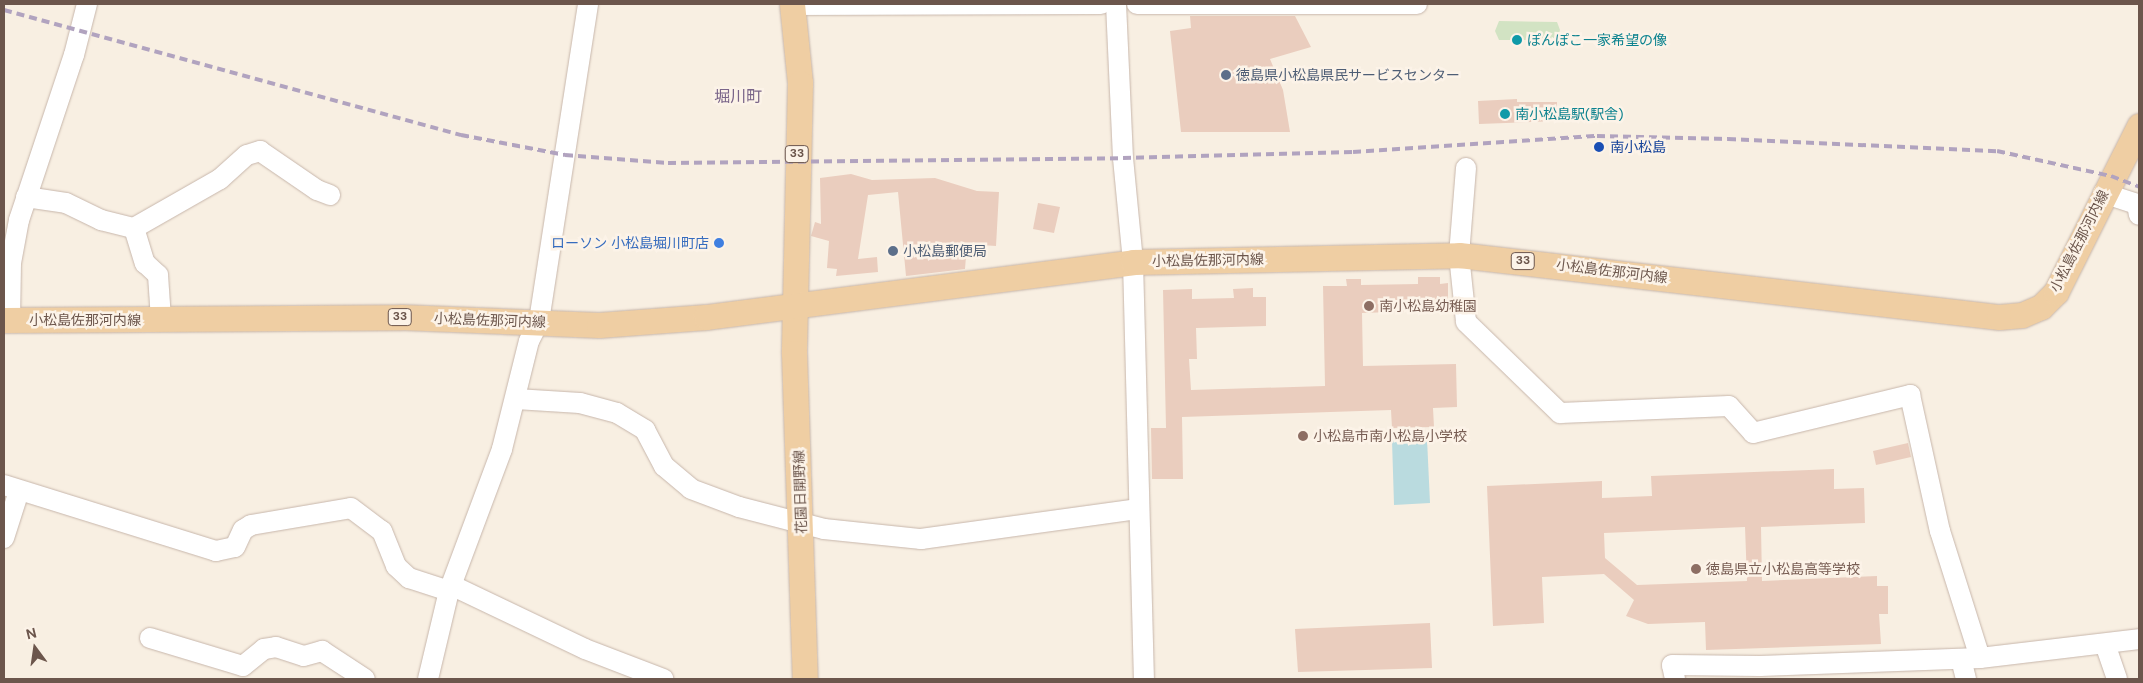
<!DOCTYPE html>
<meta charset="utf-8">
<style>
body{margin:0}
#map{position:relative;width:2143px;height:683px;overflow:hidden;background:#f8efe2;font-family:"DM Sans","Noto Sans JP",sans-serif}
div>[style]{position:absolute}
.green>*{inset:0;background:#d2e3c3}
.water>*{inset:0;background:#badbdf}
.building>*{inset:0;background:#eacdbe}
.roads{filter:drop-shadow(0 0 1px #c7b6ab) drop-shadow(0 0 1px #c7b6ab)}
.minor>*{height:20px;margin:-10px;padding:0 10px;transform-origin:10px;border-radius:10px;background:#fff}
.major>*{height:25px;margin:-12.5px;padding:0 12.5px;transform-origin:12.5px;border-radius:12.5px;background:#efcea3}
.rail>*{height:4px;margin-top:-2px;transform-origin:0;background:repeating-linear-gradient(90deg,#b1a3bf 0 8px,transparent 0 13px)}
.dots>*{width:14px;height:14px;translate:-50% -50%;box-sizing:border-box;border:2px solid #fcf3e8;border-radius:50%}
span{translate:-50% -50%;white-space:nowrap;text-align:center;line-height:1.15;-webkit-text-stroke:5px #fcf3e8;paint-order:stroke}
.shield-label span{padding:1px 4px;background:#fcf3e8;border:1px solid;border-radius:4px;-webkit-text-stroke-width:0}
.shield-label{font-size:12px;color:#6c564c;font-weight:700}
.culture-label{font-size:14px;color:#0d838f}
.left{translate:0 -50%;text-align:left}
.service-label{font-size:14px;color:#4e5e75}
.transit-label{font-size:14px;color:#164399}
.street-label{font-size:14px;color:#6c564c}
.shop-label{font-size:14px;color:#366cbe}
.right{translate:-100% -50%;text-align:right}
.education-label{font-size:14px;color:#785e54}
.quarter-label{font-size:16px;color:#7a6589}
.frame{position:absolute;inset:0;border:5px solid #6c564c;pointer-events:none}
.north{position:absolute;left:10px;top:623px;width:50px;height:50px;-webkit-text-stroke:4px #fcf3e8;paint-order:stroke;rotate:346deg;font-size:14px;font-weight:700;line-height:20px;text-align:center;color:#6c564c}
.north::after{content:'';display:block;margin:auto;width:18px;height:22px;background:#6c564c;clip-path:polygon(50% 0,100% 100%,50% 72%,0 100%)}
</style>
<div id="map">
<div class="green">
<i style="clip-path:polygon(1499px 21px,1557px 22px,1560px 30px,1557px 40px,1499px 40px,1495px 31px)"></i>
</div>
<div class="water">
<i style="clip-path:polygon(1427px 439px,1430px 503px,1394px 505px,1392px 440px)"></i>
</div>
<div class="building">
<i style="clip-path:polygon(1190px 16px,1295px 16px,1311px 47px,1270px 59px,1283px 90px,1290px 132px,1181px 132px,1170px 31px,1191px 28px)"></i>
<i style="clip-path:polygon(1517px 99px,1517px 102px,1557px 102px,1557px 121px,1479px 124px,1478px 101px)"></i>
<i style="clip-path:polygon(851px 174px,872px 180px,935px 178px,977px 191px,999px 192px,996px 246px,967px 244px,965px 269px,906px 276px,898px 192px,868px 195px,858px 259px,877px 257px,878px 272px,836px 276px,837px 269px,827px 268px,829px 241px,811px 236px,815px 222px,821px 224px,820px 178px)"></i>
<i style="clip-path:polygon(1038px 203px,1060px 207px,1054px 233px,1033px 229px)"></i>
<i style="clip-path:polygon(1418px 277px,1440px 277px,1440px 284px,1448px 283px,1448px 310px,1362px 313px,1363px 366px,1456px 364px,1457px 407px,1433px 408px,1434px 427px,1392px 428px,1391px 410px,1182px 417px,1183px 479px,1152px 479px,1151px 428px,1166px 428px,1163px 290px,1192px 289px,1192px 299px,1234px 298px,1233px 289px,1253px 288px,1253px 297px,1266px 297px,1266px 326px,1196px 328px,1197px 359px,1189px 359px,1191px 390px,1325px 386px,1323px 286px,1347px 286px,1346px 279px,1361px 279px,1361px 285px,1418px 284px)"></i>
<i style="clip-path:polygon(1908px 443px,1911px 457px,1876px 465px,1873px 451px)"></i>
<i style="clip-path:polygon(evenodd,1834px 469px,1834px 489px,1864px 488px,1865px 523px,1761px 527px,1762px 581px,1877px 576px,1877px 586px,1888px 586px,1888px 614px,1879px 614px,1881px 644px,1706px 650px,1705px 622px,1648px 624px,1626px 616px,1634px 600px,1604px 574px,1542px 577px,1544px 623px,1493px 626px,1487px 486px,1602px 481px,1602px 498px,1652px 496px,1651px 476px,1834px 469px,1745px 527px,1747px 581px,1637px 585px,1605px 558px,1604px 533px,1745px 527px)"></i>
<i style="clip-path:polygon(1430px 623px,1432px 668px,1298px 672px,1295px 629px)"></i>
</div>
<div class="roads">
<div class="minor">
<i style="left:1116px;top:4px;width:154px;rotate:87.4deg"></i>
<i style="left:1123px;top:158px;width:104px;rotate:84.5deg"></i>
<i style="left:1133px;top:262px;width:417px;rotate:88.5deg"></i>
<i style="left:1137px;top:4px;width:280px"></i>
<i style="left:792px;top:5px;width:309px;rotate:-0.2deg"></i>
<i style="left:1466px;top:168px;width:87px;rotate:94.6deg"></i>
<i style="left:1459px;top:255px;width:67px;rotate:84deg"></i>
<i style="left:1466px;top:322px;width:131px;rotate:44.1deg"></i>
<i style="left:1560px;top:413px;width:169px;rotate:-2.4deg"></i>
<i style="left:1729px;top:406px;width:36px;rotate:48deg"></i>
<i style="left:1753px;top:433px;width:162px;rotate:-13.6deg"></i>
<i style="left:1910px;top:395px;width:139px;rotate:77.6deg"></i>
<i style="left:1940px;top:531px;width:133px;rotate:72.5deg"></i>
<i style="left:2103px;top:193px;width:36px;rotate:18deg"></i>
<i style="left:2137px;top:204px;width:11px;rotate:80deg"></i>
<i style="left:26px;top:197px;width:40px;rotate:8.5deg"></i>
<i style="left:66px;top:203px;width:39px;rotate:26deg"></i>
<i style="left:101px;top:220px;width:34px;rotate:14deg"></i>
<i style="left:134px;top:228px;width:99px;rotate:-29.7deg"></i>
<i style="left:220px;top:179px;width:36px;rotate:-42deg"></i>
<i style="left:247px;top:155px;width:14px;rotate:-17deg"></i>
<i style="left:260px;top:151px;width:69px;rotate:34.4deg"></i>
<i style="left:317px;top:190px;width:14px;rotate:21deg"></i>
<i style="left:134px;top:228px;width:37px;rotate:73deg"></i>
<i style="left:145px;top:263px;width:18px;rotate:43deg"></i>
<i style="left:158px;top:275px;width:44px;rotate:86.1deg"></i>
<i style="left:10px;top:320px;width:57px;rotate:-89deg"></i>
<i style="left:11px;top:263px;width:44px;rotate:-79.5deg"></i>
<i style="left:19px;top:220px;width:174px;rotate:-71.6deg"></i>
<i style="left:74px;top:55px;width:53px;rotate:-75.7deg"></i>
<i style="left:516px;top:399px;width:64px;rotate:3.6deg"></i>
<i style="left:580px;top:403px;width:38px;rotate:15deg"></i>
<i style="left:617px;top:413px;width:33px;rotate:31deg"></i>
<i style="left:645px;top:430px;width:41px;rotate:62.2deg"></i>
<i style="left:664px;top:466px;width:35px;rotate:40deg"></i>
<i style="left:691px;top:489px;width:51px;rotate:20.6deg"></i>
<i style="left:739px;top:507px;width:88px;rotate:14.5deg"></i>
<i style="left:824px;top:529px;width:98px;rotate:5.9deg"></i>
<i style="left:921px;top:539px;width:218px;rotate:-7.9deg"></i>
<i style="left:4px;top:485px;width:222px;rotate:17.3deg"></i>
<i style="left:216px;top:551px;width:19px;rotate:-12deg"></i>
<i style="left:235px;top:547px;width:19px;rotate:-65deg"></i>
<i style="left:243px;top:530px;width:9px;rotate:-32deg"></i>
<i style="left:251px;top:525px;width:101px;rotate:-9.6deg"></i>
<i style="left:351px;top:508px;width:39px;rotate:37deg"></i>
<i style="left:382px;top:531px;width:38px;rotate:68deg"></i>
<i style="left:396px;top:566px;width:18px;rotate:43deg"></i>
<i style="left:409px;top:578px;width:42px;rotate:18deg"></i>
<i style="left:4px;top:538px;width:49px;rotate:-72.3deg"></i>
<i style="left:451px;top:585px;width:148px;rotate:25.5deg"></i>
<i style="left:585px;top:649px;width:84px;rotate:21deg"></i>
<i style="left:150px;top:638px;width:97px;rotate:16.8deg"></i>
<i style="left:243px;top:666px;width:27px;rotate:-39deg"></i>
<i style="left:264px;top:649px;width:12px;rotate:-9deg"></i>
<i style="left:276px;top:647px;width:29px;rotate:18deg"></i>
<i style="left:304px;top:656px;width:19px;rotate:-16deg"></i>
<i style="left:322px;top:651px;width:51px;rotate:33.1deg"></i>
<i style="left:2105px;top:644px;width:37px;rotate:71deg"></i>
<i style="left:1961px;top:659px;width:21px;rotate:76deg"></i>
<i style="left:428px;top:679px;width:90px;rotate:-76.6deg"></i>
<i style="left:449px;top:591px;width:152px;rotate:-69.5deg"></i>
<i style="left:502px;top:449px;width:111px;rotate:-76deg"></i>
<i style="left:529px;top:341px;width:22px;rotate:-63deg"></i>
<i style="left:539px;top:321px;width:321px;rotate:-81.2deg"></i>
<i style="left:1675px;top:679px;width:14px;rotate:-102deg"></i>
<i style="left:1672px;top:665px;width:88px;rotate:0.7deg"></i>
<i style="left:1760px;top:666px;width:220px;rotate:-2.1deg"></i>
<i style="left:1980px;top:658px;width:160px;rotate:-6.8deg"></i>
</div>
<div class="major">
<i style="left:792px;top:4px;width:79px;rotate:84.2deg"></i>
<i style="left:800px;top:83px;width:270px;rotate:91.3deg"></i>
<i style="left:794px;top:353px;width:326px;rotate:88.1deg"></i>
<i style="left:4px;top:320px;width:397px;rotate:-0.4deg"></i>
<i style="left:401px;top:317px;width:198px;rotate:2.3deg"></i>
<i style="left:599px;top:325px;width:107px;rotate:-4.3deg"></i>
<i style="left:706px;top:317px;width:431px;rotate:-7.3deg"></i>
<i style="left:1133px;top:262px;width:326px;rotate:-1.2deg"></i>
<i style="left:1459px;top:255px;width:544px;rotate:6.55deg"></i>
<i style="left:1999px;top:317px;width:23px;rotate:-5deg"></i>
<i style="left:2022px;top:315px;width:21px;rotate:-23deg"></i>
<i style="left:2041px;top:307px;width:21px;rotate:-45deg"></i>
<i style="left:2056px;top:292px;width:186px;rotate:-63.4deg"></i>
</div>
</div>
<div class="rail">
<i style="left:4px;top:10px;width:474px;rotate:15.3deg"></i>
<i style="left:461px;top:135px;width:106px;rotate:10.9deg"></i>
<i style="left:565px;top:155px;width:103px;rotate:4.4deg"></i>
<i style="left:668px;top:163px;width:455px;rotate:-0.6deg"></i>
<i style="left:1123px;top:158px;width:230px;rotate:-1.5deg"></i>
<i style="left:1353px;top:152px;width:245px;rotate:-3.8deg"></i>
<i style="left:1597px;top:136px;width:131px;rotate:1.3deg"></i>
<i style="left:1728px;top:139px;width:269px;rotate:2.6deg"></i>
<i style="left:1997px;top:151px;width:117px;rotate:12.4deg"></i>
<i style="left:2111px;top:176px;width:30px;rotate:21deg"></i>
</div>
<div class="dots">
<i style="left:1517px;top:40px;background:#0f9aa8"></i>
<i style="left:1226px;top:75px;background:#5c6f8a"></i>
<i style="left:1505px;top:114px;background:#0f9aa8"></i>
<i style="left:1599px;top:147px;background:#1a4fb4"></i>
<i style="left:719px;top:243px;background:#3f7fe0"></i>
<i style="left:893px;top:251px;background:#5c6f8a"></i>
<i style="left:1369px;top:306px;background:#8d6e63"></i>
<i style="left:1303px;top:436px;background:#8d6e63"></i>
<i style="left:1696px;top:569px;background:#8d6e63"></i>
</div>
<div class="shield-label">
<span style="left:797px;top:154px">33</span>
<span style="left:1523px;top:261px">33</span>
<span style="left:400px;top:317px">33</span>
</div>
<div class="culture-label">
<span class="left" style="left:1527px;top:40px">ぽんぽこ一家希望の像</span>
<span class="left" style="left:1515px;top:114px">南小松島駅(駅舎)</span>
</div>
<div class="service-label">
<span class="left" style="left:1236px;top:75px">徳島県小松島県民サービスセンター</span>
<span class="left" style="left:903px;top:251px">小松島郵便局</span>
</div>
<div class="transit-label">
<span class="left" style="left:1610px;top:147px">南小松島</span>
</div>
<div class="street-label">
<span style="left:2079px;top:241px;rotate:-63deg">小松島佐那河内線</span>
<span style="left:1208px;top:260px;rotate:-1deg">小松島佐那河内線</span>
<span style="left:1612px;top:271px;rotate:7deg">小松島佐那河内線</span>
<span style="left:85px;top:320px">小松島佐那河内線</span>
<span style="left:490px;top:320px;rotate:2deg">小松島佐那河内線</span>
<span style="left:800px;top:492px;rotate:-92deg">花園日開野線</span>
</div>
<div class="shop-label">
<span class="right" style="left:709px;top:243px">ローソン 小松島堀川町店</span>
</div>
<div class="education-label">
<span class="left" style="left:1379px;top:306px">南小松島幼稚園</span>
<span class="left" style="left:1313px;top:436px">小松島市南小松島小学校</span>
<span class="left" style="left:1706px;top:569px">徳島県立小松島高等学校</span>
</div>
<div class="quarter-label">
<span style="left:738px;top:97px">堀川町</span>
</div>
<div class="frame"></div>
<div class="north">N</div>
</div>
